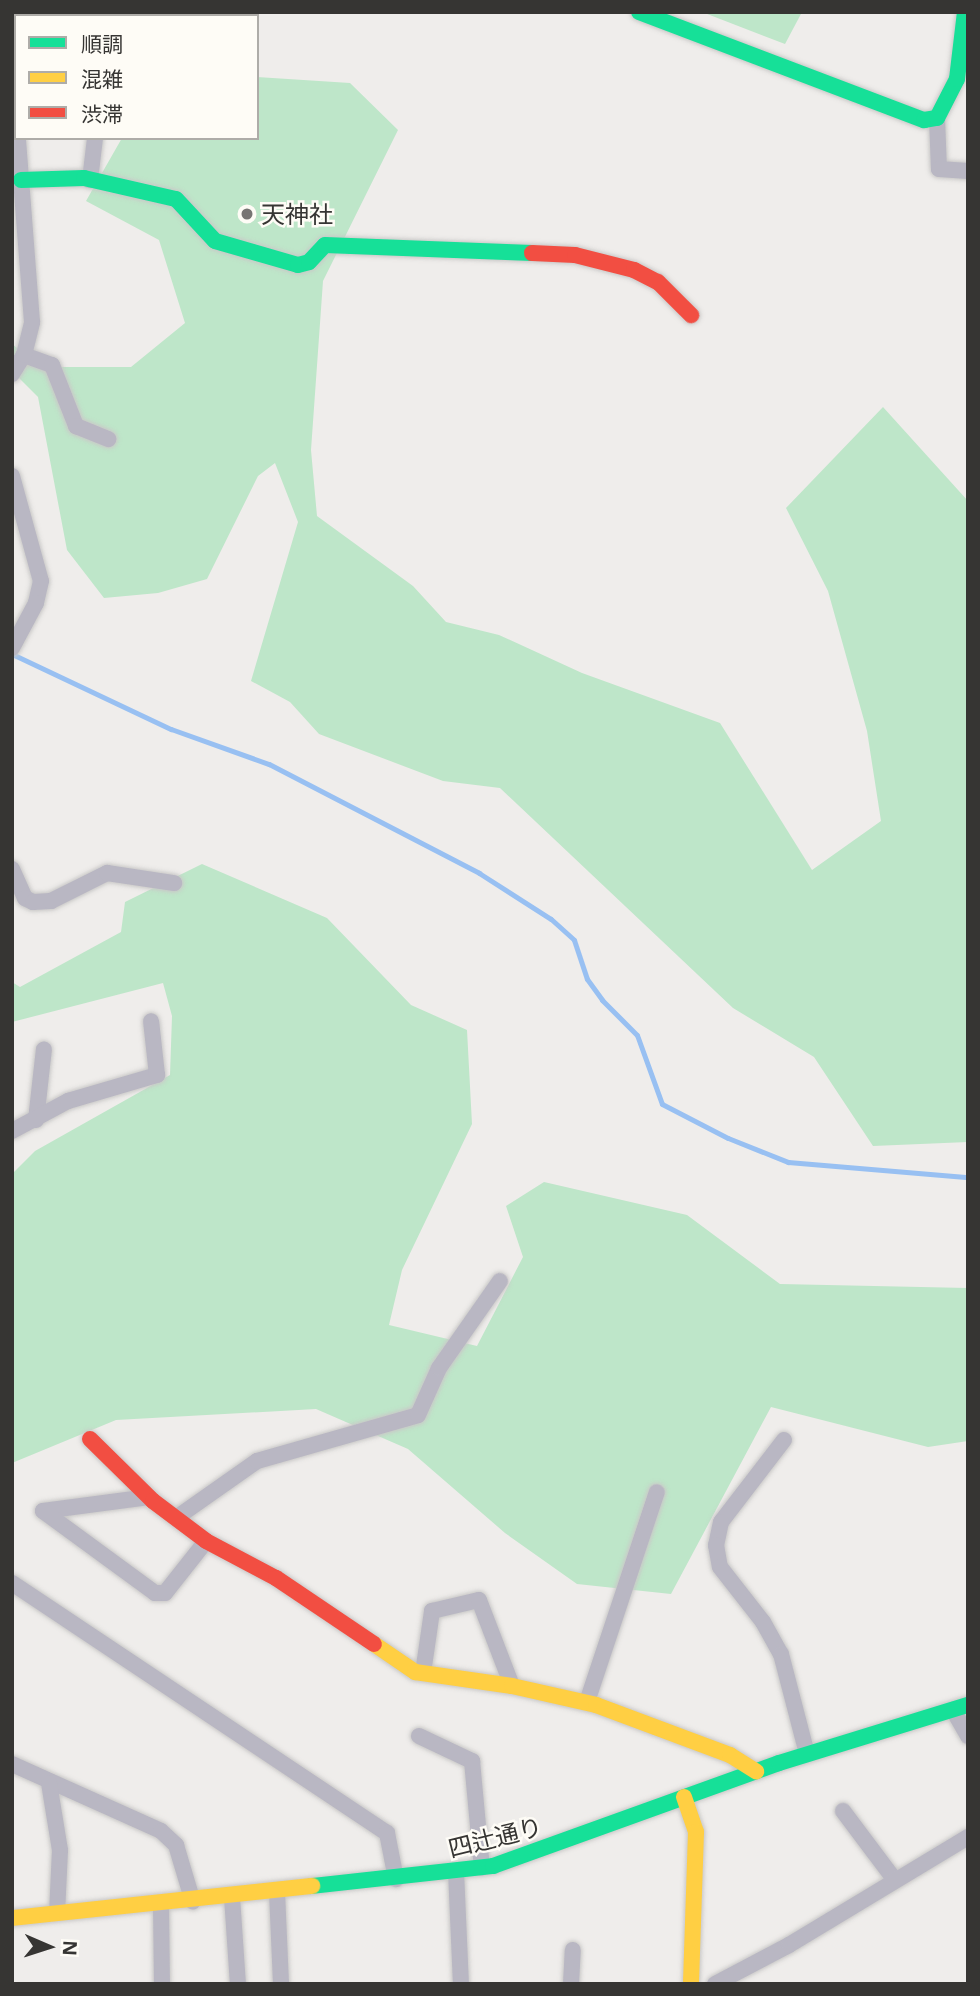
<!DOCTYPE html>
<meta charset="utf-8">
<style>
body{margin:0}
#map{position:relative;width:980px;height:1996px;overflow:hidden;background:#efedeb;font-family:"Noto Sans","Noto Sans JP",sans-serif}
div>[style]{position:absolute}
.green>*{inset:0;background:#bee6c9}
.stream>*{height:5px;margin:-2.5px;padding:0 2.5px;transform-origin:2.5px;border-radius:2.5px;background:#98c0f2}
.roads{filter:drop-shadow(0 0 2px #c9c8c7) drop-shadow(0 0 2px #c9c8c7)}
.street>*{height:16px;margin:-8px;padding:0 8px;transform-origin:8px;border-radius:8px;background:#b9b7c3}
.fast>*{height:16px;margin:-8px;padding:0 8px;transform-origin:8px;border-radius:8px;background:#16e098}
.slow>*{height:16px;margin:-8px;padding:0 8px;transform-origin:8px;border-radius:8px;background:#ffcf43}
.jam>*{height:16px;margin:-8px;padding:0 8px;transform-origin:8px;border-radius:8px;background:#f24e42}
.dots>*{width:19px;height:19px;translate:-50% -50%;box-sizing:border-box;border:4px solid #fefcf6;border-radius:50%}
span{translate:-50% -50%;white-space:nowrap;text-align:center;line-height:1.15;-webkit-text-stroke:5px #fefcf6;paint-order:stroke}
.poi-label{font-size:24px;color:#363533}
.left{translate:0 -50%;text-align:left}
.street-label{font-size:24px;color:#363533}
.frame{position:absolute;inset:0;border:14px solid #363533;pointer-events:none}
.legend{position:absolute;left:14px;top:14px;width:245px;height:126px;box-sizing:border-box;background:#fefcf6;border:2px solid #aeaca8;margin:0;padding:9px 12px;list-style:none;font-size:21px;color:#363533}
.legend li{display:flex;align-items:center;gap:14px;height:35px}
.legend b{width:35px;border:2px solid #aeaca8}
.north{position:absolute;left:14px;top:1912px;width:70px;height:70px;-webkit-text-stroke:5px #fefcf6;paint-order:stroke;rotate:93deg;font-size:19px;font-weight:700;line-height:28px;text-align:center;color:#363533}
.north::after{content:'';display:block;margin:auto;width:24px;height:32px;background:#363533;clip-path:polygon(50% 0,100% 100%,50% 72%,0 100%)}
</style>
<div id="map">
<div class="green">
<i style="clip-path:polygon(702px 12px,802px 12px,785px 44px)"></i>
<i style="clip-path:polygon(257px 77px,350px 83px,398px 130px,323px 281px,311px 450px,317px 516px,413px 586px,446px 622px,499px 635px,582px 673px,720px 723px,812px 870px,881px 821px,867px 731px,828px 591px,786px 508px,883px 407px,968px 501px,968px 1142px,873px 1146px,814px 1057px,733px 1008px,500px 788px,443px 781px,319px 734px,290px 702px,251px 681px,298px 522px,275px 463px,258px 476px,207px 579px,158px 593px,104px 598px,67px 550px,38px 397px,12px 371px,12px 344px,30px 358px,56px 367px,131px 367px,185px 323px,159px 240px,86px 201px,122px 138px,257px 138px)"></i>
<i style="clip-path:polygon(202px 864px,327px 918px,411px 1005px,467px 1030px,472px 1124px,402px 1270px,389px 1325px,477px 1346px,523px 1257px,506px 1206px,544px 1182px,687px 1215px,780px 1284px,968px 1288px,968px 1441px,928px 1447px,771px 1407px,671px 1594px,577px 1584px,505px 1533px,408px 1449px,316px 1409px,116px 1420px,12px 1463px,12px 1174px,35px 1151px,170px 1075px,172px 1016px,163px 983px,12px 1022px,12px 982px,20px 987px,121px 932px,125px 902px)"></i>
</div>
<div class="stream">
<i style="left:12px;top:654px;width:176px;rotate:25.3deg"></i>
<i style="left:171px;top:729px;width:104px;rotate:19.7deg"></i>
<i style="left:269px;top:764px;width:237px;rotate:27.4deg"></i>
<i style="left:479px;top:873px;width:85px;rotate:32.6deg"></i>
<i style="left:551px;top:919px;width:31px;rotate:42deg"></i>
<i style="left:574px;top:940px;width:41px;rotate:71.6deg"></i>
<i style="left:587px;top:979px;width:26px;rotate:54deg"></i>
<i style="left:602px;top:1000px;width:49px;rotate:45deg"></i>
<i style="left:637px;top:1035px;width:73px;rotate:70.1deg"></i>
<i style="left:662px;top:1104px;width:74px;rotate:27.3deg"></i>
<i style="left:728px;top:1138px;width:65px;rotate:21.8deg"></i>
<i style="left:788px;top:1162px;width:181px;rotate:4.8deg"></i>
</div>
<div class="roads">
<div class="street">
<i style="left:18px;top:16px;width:4px;rotate:-90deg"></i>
<i style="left:16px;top:75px;width:22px;rotate:90deg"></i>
<i style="left:937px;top:118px;width:51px;rotate:87.8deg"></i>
<i style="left:939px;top:169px;width:29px;rotate:4deg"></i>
<i style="left:90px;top:180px;width:42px;rotate:-83.2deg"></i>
<i style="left:24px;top:355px;width:30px;rotate:20deg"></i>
<i style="left:52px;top:365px;width:66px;rotate:68.5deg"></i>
<i style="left:76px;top:426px;width:35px;rotate:22deg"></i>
<i style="left:12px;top:374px;width:22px;rotate:-58deg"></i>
<i style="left:24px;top:355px;width:34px;rotate:-76deg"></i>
<i style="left:32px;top:322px;width:185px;rotate:-94.4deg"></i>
<i style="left:12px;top:476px;width:109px;rotate:74.6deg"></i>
<i style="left:41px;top:581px;width:23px;rotate:103deg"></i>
<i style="left:36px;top:603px;width:51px;rotate:118.1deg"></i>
<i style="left:12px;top:869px;width:32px;rotate:66deg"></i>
<i style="left:25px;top:898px;width:9px;rotate:27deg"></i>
<i style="left:33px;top:902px;width:18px;rotate:-3deg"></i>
<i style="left:51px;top:901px;width:63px;rotate:-26.6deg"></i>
<i style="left:107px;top:873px;width:68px;rotate:8.5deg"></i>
<i style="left:36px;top:1120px;width:71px;rotate:-83.6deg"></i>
<i style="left:12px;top:1131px;width:64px;rotate:-28.2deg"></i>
<i style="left:68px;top:1101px;width:93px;rotate:-16.3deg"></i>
<i style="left:157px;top:1075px;width:54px;rotate:-96.3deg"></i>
<i style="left:784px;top:1440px;width:103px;rotate:127.5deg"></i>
<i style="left:721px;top:1522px;width:24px;rotate:102deg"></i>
<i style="left:716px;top:1545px;width:22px;rotate:80deg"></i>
<i style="left:720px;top:1567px;width:70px;rotate:52deg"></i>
<i style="left:763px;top:1622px;width:37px;rotate:61deg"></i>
<i style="left:781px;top:1654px;width:103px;rotate:75.4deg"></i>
<i style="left:149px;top:1497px;width:107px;rotate:172.5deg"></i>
<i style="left:43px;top:1511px;width:139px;rotate:36.2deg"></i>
<i style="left:155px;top:1593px;width:10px"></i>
<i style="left:165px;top:1593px;width:66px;rotate:-51.7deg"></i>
<i style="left:176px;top:1518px;width:99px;rotate:-35.1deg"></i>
<i style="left:257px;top:1461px;width:167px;rotate:-15.9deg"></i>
<i style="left:418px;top:1415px;width:51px;rotate:-65.9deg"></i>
<i style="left:439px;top:1368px;width:106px;rotate:-55deg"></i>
<i style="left:12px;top:1583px;width:451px;rotate:33.7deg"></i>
<i style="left:387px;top:1833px;width:47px;rotate:78.9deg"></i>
<i style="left:423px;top:1673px;width:63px;rotate:-81.7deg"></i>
<i style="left:432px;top:1611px;width:48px;rotate:-13.2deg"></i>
<i style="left:479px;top:1600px;width:92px;rotate:69deg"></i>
<i style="left:587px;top:1702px;width:221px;rotate:-71.6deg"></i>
<i style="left:953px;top:1710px;width:30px;rotate:60deg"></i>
<i style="left:419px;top:1736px;width:59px;rotate:25.3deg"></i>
<i style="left:472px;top:1761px;width:107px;rotate:84.7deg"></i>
<i style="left:12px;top:1764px;width:163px;rotate:24.2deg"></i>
<i style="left:161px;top:1831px;width:21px;rotate:43deg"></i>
<i style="left:176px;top:1845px;width:59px;rotate:73.4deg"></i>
<i style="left:49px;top:1783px;width:68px;rotate:80.7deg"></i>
<i style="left:60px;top:1850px;width:63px;rotate:92.7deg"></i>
<i style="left:843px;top:1811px;width:85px;rotate:53.1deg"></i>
<i style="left:456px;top:1871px;width:113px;rotate:87.5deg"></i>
<i style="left:277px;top:1892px;width:92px;rotate:87.5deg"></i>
<i style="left:232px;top:1897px;width:87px;rotate:86.1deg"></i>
<i style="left:161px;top:1904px;width:80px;rotate:89.3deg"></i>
<i style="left:571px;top:1984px;width:34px;rotate:-87deg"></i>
<i style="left:715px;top:1984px;width:84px;rotate:-27.8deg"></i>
<i style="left:789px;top:1945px;width:209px;rotate:-31.1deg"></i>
</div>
<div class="fast">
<i style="left:639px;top:12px;width:305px;rotate:20.8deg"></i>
<i style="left:924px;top:120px;width:13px;rotate:-9deg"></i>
<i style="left:937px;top:118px;width:44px;rotate:-62.9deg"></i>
<i style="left:957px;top:79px;width:67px;rotate:-83.2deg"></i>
<i style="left:21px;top:180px;width:63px;rotate:-1.8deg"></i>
<i style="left:84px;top:178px;width:94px;rotate:12.9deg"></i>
<i style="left:176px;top:199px;width:57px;rotate:47.1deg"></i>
<i style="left:215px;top:241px;width:86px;rotate:16.1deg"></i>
<i style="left:298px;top:265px;width:11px;rotate:-15deg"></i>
<i style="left:309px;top:262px;width:23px;rotate:-47deg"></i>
<i style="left:325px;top:245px;width:207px;rotate:2.2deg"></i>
<i style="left:312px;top:1886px;width:182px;rotate:-6.3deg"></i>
<i style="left:493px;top:1866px;width:304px;rotate:-19.8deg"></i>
<i style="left:779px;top:1763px;width:198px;rotate:-17.1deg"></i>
</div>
<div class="slow">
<i style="left:374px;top:1644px;width:50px;rotate:34.3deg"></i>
<i style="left:415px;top:1672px;width:98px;rotate:8.2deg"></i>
<i style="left:512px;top:1686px;width:86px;rotate:12.7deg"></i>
<i style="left:596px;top:1705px;width:143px;rotate:20.5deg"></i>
<i style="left:730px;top:1755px;width:31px;rotate:32deg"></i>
<i style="left:684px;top:1797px;width:37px;rotate:71deg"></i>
<i style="left:696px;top:1832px;width:152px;rotate:91.9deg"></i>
<i style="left:12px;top:1918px;width:302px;rotate:-6.1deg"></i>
</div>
<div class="jam">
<i style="left:532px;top:253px;width:43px;rotate:2.7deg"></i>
<i style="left:575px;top:255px;width:61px;rotate:14.3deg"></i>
<i style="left:634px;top:270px;width:27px;rotate:27deg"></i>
<i style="left:658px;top:282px;width:47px;rotate:45deg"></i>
<i style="left:90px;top:1439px;width:88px;rotate:44.5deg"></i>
<i style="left:153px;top:1501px;width:66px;rotate:37deg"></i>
<i style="left:206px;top:1541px;width:79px;rotate:27.9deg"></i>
<i style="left:276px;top:1578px;width:118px;rotate:34deg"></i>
</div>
</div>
<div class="dots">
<i style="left:247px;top:214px;background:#777573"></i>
</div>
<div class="poi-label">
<span class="left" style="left:261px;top:214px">天神社</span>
</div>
<div class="street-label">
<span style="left:495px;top:1837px;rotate:-14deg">四辻通り</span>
</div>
<div class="frame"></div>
<ul class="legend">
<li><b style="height:9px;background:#16e098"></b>順調</li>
<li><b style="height:9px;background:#ffcf43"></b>混雑</li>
<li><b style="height:9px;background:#f24e42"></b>渋滞</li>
</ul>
<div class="north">N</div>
</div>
